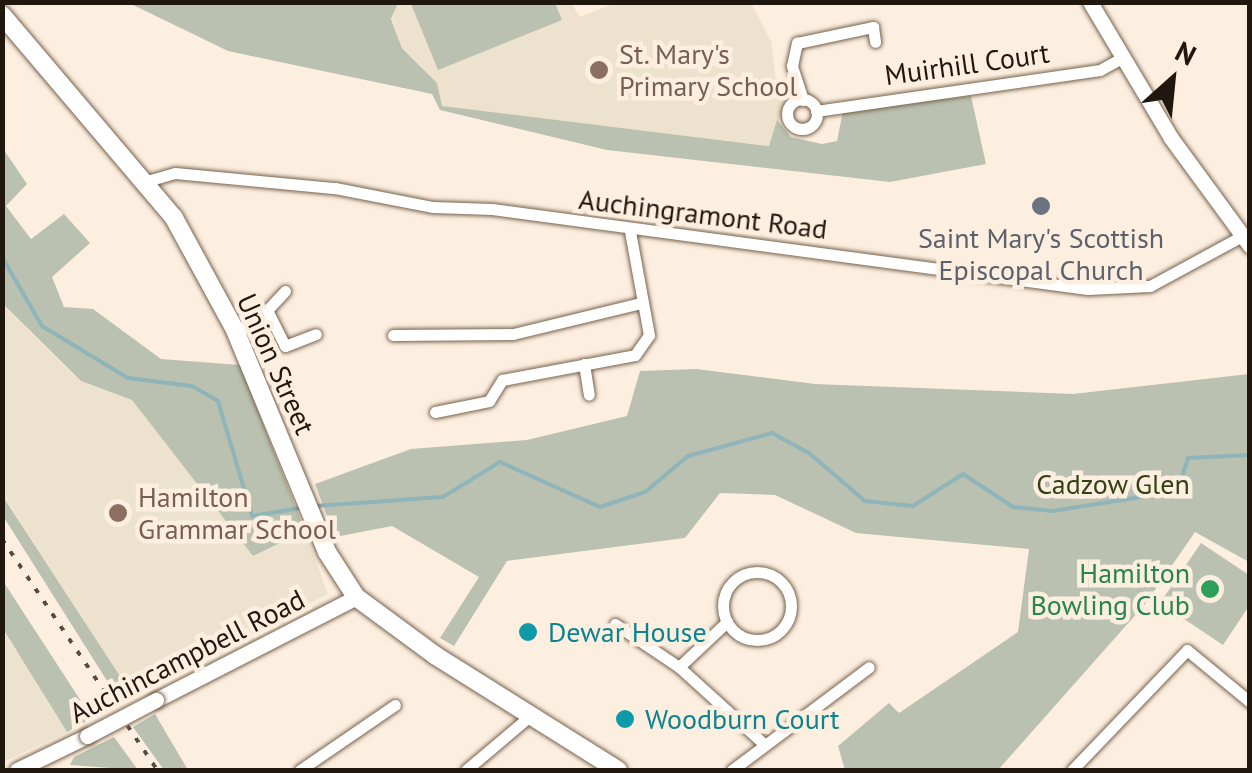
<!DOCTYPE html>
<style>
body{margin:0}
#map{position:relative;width:1252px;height:773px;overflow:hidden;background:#fdefe0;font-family:"PT Sans",sans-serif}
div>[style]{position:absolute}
.education>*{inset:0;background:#ede2cd}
.green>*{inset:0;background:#bac1b0}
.stream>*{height:4px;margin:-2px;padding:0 2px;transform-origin:2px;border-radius:2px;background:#8fb4b9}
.roads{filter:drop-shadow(0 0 2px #76624c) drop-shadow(0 0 2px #76624c)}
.street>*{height:11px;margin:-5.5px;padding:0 5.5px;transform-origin:5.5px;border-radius:5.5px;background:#fff}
.street>.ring{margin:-5.5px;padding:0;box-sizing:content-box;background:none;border:11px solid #fff;border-radius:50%}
.secondary>*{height:15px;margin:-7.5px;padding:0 7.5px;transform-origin:7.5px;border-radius:7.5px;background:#fff}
.primary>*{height:18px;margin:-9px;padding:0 9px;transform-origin:9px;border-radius:9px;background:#fff}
.rail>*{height:4px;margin-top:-2px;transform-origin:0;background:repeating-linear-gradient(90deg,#564d42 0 5px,transparent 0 15px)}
.bridges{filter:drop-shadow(0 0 2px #76624c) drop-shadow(0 0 2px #76624c)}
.secondary-bridge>*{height:15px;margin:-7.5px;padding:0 7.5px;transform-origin:7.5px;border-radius:7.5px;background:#fff}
.dots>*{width:28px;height:28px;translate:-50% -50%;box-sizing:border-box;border:5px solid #fdefe0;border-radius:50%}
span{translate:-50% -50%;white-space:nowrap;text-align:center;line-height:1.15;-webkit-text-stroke:9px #fdefe0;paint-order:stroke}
.education-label{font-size:28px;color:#785e54}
.left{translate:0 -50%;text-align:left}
.street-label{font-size:28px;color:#20180f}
.worship-label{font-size:28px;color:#5b616d}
.park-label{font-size:28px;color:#324114}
.leisure-label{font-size:28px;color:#27864d}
.right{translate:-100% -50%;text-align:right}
.culture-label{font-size:28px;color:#0d838f}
.frame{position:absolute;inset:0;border:5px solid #20180f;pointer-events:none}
.north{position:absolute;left:1122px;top:30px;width:100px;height:100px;-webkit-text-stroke:8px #fdefe0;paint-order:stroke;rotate:27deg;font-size:28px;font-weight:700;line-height:40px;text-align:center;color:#20180f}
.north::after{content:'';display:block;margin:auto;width:35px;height:45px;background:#20180f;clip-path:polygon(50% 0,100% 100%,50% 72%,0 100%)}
</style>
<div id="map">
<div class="education">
<i style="clip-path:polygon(398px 2px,571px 3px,580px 17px,615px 3px,751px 3px,771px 41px,776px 81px,788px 100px,770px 146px,441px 106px,437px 83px,402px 47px,392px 19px)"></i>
<i style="clip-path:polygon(2px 304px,80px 381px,132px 400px,253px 556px,305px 531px,328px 594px,133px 696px,3px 495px)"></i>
<i style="clip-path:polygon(2px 629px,67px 732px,3px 762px,2px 762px)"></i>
</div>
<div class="green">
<i style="clip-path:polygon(129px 3px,398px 3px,391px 19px,402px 48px,437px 83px,442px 106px,769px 146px,777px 120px,791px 137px,822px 144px,837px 141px,843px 111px,971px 96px,986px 164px,890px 182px,607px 150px,440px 110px,432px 94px,228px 51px)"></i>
<i style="clip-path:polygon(555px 3px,562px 20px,438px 70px,411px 4px)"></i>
<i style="clip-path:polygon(2px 147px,27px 184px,6px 206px,31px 239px,64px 214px,90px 243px,52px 277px,64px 307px,93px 309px,161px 359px,240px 365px,305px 531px,253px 556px,132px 400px,81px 381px,3px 304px)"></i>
<i style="clip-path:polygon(696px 369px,815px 384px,1073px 394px,1249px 374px,1249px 562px,1195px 532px,1146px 603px,998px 770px,845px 770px,838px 746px,889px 703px,899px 713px,1018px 632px,1029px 549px,856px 533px,775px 495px,720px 493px,685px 538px,507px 561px,454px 646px,440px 638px,479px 577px,392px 526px,335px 537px,315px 484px,411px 449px,527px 440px,627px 416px,640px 371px)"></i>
<i style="clip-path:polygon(2px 495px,133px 696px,121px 703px,3px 516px)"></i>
<i style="clip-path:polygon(1201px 543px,1249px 575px,1249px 606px,1223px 645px,1160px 603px)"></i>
<i style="clip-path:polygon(3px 581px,92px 718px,67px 732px,3px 629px)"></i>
<i style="clip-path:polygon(155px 714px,188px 770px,189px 770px,164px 770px,133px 727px)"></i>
<i style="clip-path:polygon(114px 737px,138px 770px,70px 765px,74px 757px)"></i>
</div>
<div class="stream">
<i style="left:2px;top:257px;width:80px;rotate:59.9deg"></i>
<i style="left:42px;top:326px;width:100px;rotate:31.2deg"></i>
<i style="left:128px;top:378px;width:64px;rotate:7.1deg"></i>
<i style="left:192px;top:386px;width:30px;rotate:30deg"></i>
<i style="left:218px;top:401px;width:120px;rotate:73.5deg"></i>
<i style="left:252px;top:516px;width:49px;rotate:-9.5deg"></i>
<i style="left:315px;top:506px;width:128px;rotate:-4deg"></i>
<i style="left:443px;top:497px;width:67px;rotate:-31.6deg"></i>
<i style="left:500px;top:462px;width:110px;rotate:24.2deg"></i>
<i style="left:600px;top:507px;width:47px;rotate:-18.4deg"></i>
<i style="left:645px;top:492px;width:56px;rotate:-39.9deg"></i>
<i style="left:688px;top:456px;width:87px;rotate:-15.3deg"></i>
<i style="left:772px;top:433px;width:42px;rotate:28.4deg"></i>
<i style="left:809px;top:453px;width:74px;rotate:40.6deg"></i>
<i style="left:865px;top:501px;width:48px;rotate:5.9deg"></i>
<i style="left:913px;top:506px;width:59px;rotate:-32.6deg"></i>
<i style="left:963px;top:474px;width:60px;rotate:33.4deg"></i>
<i style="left:1013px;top:507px;width:40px;rotate:5.7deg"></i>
<i style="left:1053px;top:511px;width:95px;rotate:-9.1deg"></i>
<i style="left:1147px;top:496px;width:40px;rotate:-28deg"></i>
<i style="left:1182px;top:477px;width:20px;rotate:-72deg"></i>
<i style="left:1188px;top:458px;width:62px;rotate:-2.8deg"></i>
</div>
<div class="roads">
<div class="street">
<i class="ring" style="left:787px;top:99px;width:19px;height:19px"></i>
<i style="left:803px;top:100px;width:36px;rotate:-108deg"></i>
<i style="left:792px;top:66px;width:24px;rotate:-78deg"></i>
<i style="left:797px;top:43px;width:78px;rotate:-11.9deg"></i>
<i style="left:873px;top:27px;width:15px;rotate:82deg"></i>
<i style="left:816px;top:111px;width:287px;rotate:-8.2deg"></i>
<i style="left:1100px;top:70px;width:25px;rotate:-29deg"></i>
<i style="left:147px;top:181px;width:29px;rotate:-16deg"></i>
<i style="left:175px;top:173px;width:161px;rotate:5.4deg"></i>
<i style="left:335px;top:188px;width:100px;rotate:11deg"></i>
<i style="left:433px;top:207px;width:59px;rotate:1.9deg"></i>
<i style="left:492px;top:209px;width:601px;rotate:7.65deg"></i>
<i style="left:1088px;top:289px;width:62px;rotate:-2.8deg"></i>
<i style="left:1150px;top:286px;width:105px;rotate:-28.5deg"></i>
<i style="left:285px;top:291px;width:26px;rotate:133deg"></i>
<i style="left:267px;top:310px;width:40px;rotate:63.4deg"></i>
<i style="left:285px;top:346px;width:33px;rotate:-21deg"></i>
<i style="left:235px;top:330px;width:37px;rotate:-19deg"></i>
<i style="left:393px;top:335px;width:120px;rotate:-0.5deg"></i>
<i style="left:513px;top:334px;width:132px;rotate:-13.6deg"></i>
<i style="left:584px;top:364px;width:31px;rotate:81deg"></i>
<i style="left:435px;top:412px;width:55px;rotate:-11.5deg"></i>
<i style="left:489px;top:401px;width:25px;rotate:-58deg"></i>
<i style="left:502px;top:380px;width:135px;rotate:-10.6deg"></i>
<i style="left:635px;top:355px;width:24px;rotate:-55deg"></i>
<i style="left:649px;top:335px;width:106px;rotate:-100.4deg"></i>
<i class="ring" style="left:723px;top:572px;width:57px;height:57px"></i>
<i style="left:615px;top:624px;width:77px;rotate:33.9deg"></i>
<i style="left:679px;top:667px;width:115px;rotate:42.2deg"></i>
<i style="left:679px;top:667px;width:66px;rotate:-43.2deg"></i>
<i style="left:300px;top:770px;width:115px;rotate:-34.4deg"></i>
<i style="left:466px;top:770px;width:85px;rotate:-40.2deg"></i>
<i style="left:732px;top:770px;width:171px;rotate:-36.9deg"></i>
<i style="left:1072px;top:770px;width:166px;rotate:-46.2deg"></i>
<i style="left:1187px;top:650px;width:82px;rotate:39.5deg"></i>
</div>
<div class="secondary">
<i style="left:1090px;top:2px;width:158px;rotate:59.2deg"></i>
<i style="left:1171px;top:138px;width:134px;rotate:53.8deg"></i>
<i style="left:156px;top:700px;width:225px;rotate:-27.2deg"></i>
<i style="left:17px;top:770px;width:78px;rotate:-25.9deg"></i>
</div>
<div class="primary">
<i style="left:2px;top:15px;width:266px;rotate:49.7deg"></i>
<i style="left:174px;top:218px;width:128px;rotate:61.4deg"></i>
<i style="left:235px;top:330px;width:240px;rotate:67.5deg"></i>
<i style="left:327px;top:552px;width:54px;rotate:57.2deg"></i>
<i style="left:356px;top:597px;width:99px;rotate:36.4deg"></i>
<i style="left:436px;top:656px;width:215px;rotate:32.1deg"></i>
</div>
</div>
<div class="rail">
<i style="left:2px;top:539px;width:278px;rotate:56.1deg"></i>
</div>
<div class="bridges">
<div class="secondary-bridge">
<i style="left:87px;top:736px;width:78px;rotate:-27.6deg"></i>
</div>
</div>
<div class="dots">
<i style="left:599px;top:70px;background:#8d6e63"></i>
<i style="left:1041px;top:206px;background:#6b7280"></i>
<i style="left:118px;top:513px;background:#8d6e63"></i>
<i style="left:1210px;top:589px;background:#2e9e5b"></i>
<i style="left:528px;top:632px;background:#0f9aa8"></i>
<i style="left:625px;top:719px;background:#0f9aa8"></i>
</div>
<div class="education-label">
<span class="left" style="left:619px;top:70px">St. Mary's<br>Primary School</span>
<span class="left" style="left:138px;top:513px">Hamilton<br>Grammar School</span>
</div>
<div class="street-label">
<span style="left:967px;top:64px;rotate:-8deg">Muirhill Court</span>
<span style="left:703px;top:214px;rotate:7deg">Auchingramont Road</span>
<span style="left:276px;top:364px;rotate:66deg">Union Street</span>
<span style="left:187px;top:656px;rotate:-27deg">Auchincampbell Road</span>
</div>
<div class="worship-label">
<span style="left:1041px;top:254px">Saint Mary's Scottish<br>Episcopal Church</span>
</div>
<div class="park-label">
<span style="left:1113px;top:484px">Cadzow Glen</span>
</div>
<div class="leisure-label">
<span class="right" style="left:1190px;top:589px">Hamilton<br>Bowling Club</span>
</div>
<div class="culture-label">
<span class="left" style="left:548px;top:632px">Dewar House</span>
<span class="left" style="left:645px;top:719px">Woodburn Court</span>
</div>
<div class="frame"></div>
<div class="north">N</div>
</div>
